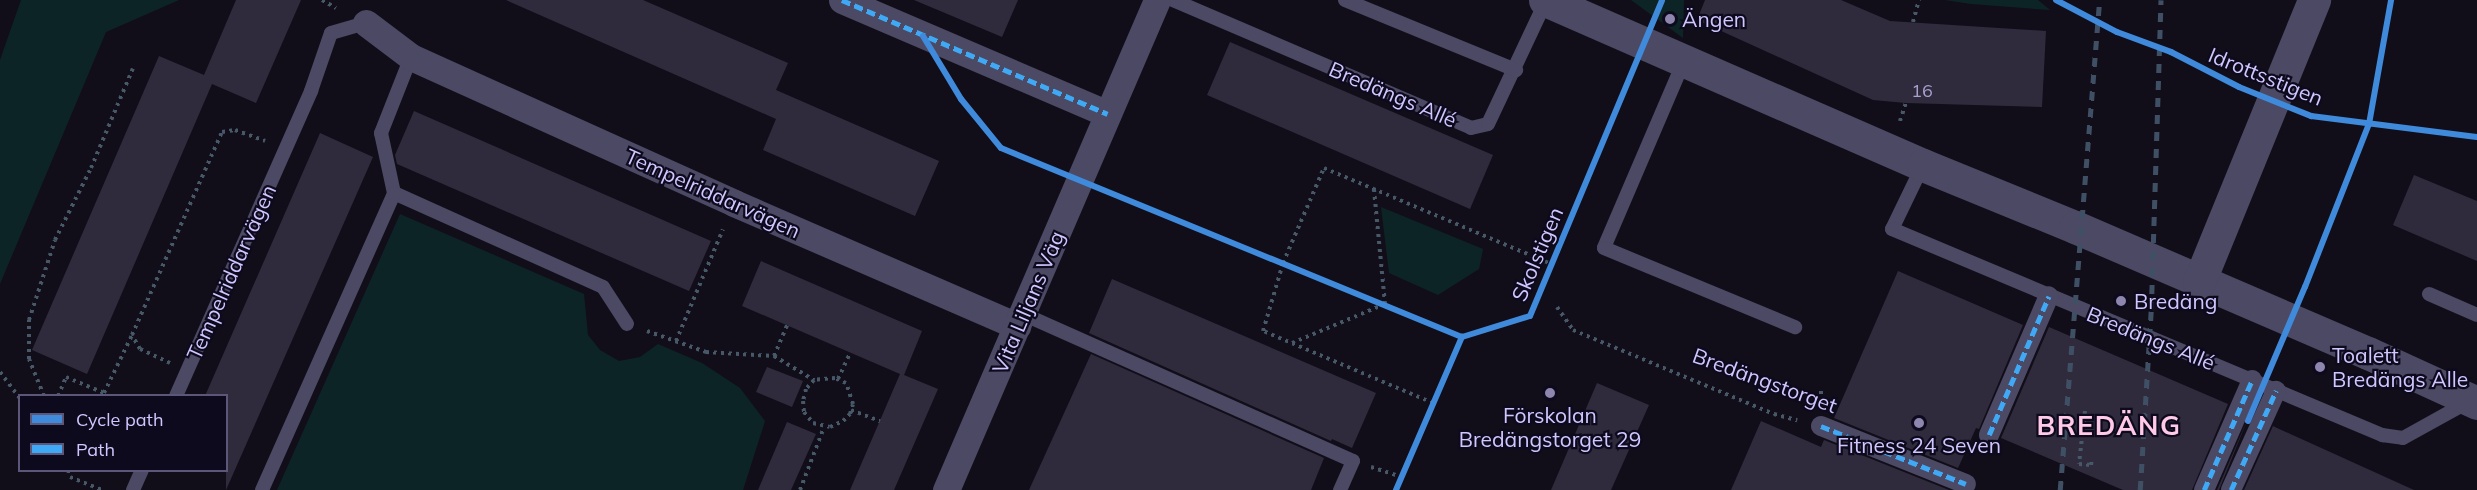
<!DOCTYPE html>
<meta charset="utf-8">
<style>
body{margin:0}
#map{position:relative;width:2477px;height:490px;overflow:hidden;background:#110e1a;font-family:Mulish,sans-serif}
div>[style]{position:absolute}
.green>*{inset:0;background:#0d2427}
.building>*{inset:0;background:#2f2b3d}
.path>*{height:4px;margin-top:-2px;transform-origin:0;background:repeating-linear-gradient(90deg,#475868 0 3px,transparent 0 7.5px)}
.service>*{height:14px;margin:-7px;padding:0 7px;transform-origin:7px;border-radius:7px;background:#4b4963}
.pedestrian>*{height:20px;margin:-10px;padding:0 10px;transform-origin:10px;border-radius:10px;background:#4b4963}
.minor>*{height:27px;margin:-13.5px;padding:0 13.5px;transform-origin:13.5px;border-radius:13.5px;background:#4b4963}
.tertiary>*{height:33px;margin:-16.5px;padding:0 16.5px;transform-origin:16.5px;border-radius:16.5px;background:#4b4963}
.rail>*{height:4.5px;margin-top:-2.25px;transform-origin:0;background:repeating-linear-gradient(90deg,#3f5065 0 9px,transparent 0 17px)}
.quiet>*{height:4.5px;margin-top:-2.25px;transform-origin:0;background:repeating-linear-gradient(90deg,#3fa9f5 0 9px,transparent 0 13.5px)}
.cycleway>*{height:6px;margin:-3px;padding:0 3px;transform-origin:3px;border-radius:3px;background:#408adc}
.dots>*{width:16px;height:16px;translate:-50% -50%;box-sizing:border-box;border:3px solid #0e0a1e;border-radius:50%}
span{translate:-50% -50%;white-space:nowrap;text-align:center;line-height:1.15;-webkit-text-stroke:4.5px #0e0a1e;paint-order:stroke}
.number-label{font-size:18px;color:#a8a0ce}
.number-label span{-webkit-text-stroke-width:0}
.poi-label{font-size:21px;color:#d1c7ff}
.left{translate:0 -50%;text-align:left}
.street-label{font-size:21px;color:#d1c7ff}
.district-label{font-size:27px;color:#ffc9e8;font-weight:700;letter-spacing:1.5px}
.legend{position:absolute;left:18px;top:394px;width:210px;height:78px;box-sizing:border-box;background:#0e0a1e;border:2px solid #5c5678;margin:0;padding:8px 10px;list-style:none;font-size:18px;color:#d1c7ff}
.legend li{display:flex;align-items:center;gap:12px;height:30px}
.legend b{width:30px;border:2px solid #5c5678}
</style>
<div id="map">
<div class="green">
<i style="clip-path:polygon(21px 0,179px 0,106px 32px,0 284px,0 60px)"></i>
<i style="clip-path:polygon(1631px 0,1684px 0,1683px 38px)"></i>
<i style="clip-path:polygon(1945px 0,2038px 0,2050px 10px,1971px 4px)"></i>
<i style="clip-path:polygon(1381px 207px,1483px 249px,1479px 269px,1438px 295px,1389px 273px)"></i>
<i style="clip-path:polygon(400px 214px,584px 294px,588px 335px,600px 350px,619px 361px,640px 357px,658px 344px,702px 363px,740px 388px,765px 421px,743px 490px,277px 490px)"></i>
</div>
<div class="building">
<i style="clip-path:polygon(236px 0,301px 0,256px 103px,212px 84px,87px 374px,32px 350px,159px 56px,204px 75px)"></i>
<i style="clip-path:polygon(506px 0,643px 0,788px 63px,776px 90px,939px 161px,915px 216px,763px 150px,776px 119px)"></i>
<i style="clip-path:polygon(914px 0,1018px 0,1002px 37px)"></i>
<i style="clip-path:polygon(1705px 0,1841px 0,1890px 21px,2046px 31px,2042px 107px,1906px 103px,1873px 100px,1697px 20px)"></i>
<i style="clip-path:polygon(1230px 42px,1493px 155px,1470px 209px,1207px 95px)"></i>
<i style="clip-path:polygon(414px 111px,711px 241px,689px 291px,397px 164px,395px 155px)"></i>
<i style="clip-path:polygon(320px 133px,373px 157px,226px 490px,226px 396px,205px 396px)"></i>
<i style="clip-path:polygon(2414px 175px,2477px 201px,2477px 261px,2393px 225px)"></i>
<i style="clip-path:polygon(761px 261px,922px 331px,904px 375px,938px 389px,894px 490px,850px 490px,900px 374px,742px 306px)"></i>
<i style="clip-path:polygon(1898px 271px,2023px 325px,1979px 429px,1976px 428px,1958px 468px,1834px 418px)"></i>
<i style="clip-path:polygon(1112px 279px,1376px 393px,1352px 448px,1332px 439px,1331px 441px,1089px 333px)"></i>
<i style="clip-path:polygon(2049px 327px,2228px 404px,2192px 490px,2123px 490px,2001px 438px)"></i>
<i style="clip-path:polygon(1091px 354px,1324px 458px,1311px 490px,1029px 490px)"></i>
<i style="clip-path:polygon(767px 367px,803px 381px,792px 407px,756px 392px)"></i>
<i style="clip-path:polygon(1597px 383px,1649px 405px,1611px 490px,1551px 490px)"></i>
<i style="clip-path:polygon(2249px 416px,2219px 490px,2217px 490px)"></i>
<i style="clip-path:polygon(1761px 421px,1821px 447px,1824px 440px,1949px 490px,1731px 490px)"></i>
<i style="clip-path:polygon(787px 422px,816px 434px,791px 490px,758px 490px)"></i>
<i style="clip-path:polygon(2273px 426px,2277px 428px,2414px 490px,2244px 490px)"></i>
</div>
<div class="path">
<i style="left:322px;top:0;width:16px;rotate:30deg"></i>
<i style="left:1913px;top:22px;width:23px;rotate:-75deg"></i>
<i style="left:1900px;top:121px;width:19px;rotate:-72deg"></i>
<i style="left:1557px;top:307px;width:28px;rotate:55deg"></i>
<i style="left:1573px;top:330px;width:218px;rotate:22.7deg"></i>
<i style="left:1774px;top:414px;width:24px;rotate:15deg"></i>
<i style="left:647px;top:331px;width:63px;rotate:19.6deg"></i>
<i style="left:706px;top:352px;width:68px;rotate:3.4deg"></i>
<i style="left:774px;top:356px;width:47px;rotate:31deg"></i>
<i style="left:814px;top:380px;width:12px;rotate:132deg"></i>
<i style="left:806px;top:389px;width:12px;rotate:104deg"></i>
<i style="left:803px;top:401px;width:11px;rotate:85deg"></i>
<i style="left:804px;top:412px;width:14px;rotate:51deg"></i>
<i style="left:813px;top:423px;width:17px;rotate:13deg"></i>
<i style="left:830px;top:427px;width:14px;rotate:-25deg"></i>
<i style="left:843px;top:421px;width:10px;rotate:-45deg"></i>
<i style="left:850px;top:414px;width:10px;rotate:-73deg"></i>
<i style="left:853px;top:404px;width:22px;rotate:-108deg"></i>
<i style="left:846px;top:383px;width:12px;rotate:-156deg"></i>
<i style="left:835px;top:378px;width:21px;rotate:175deg"></i>
<i style="left:676px;top:341px;width:121px;rotate:-67.2deg"></i>
<i style="left:1292px;top:343px;width:101px;rotate:-22.8deg"></i>
<i style="left:1385px;top:304px;width:116px;rotate:-95.5deg"></i>
<i style="left:774px;top:356px;width:34px;rotate:-67deg"></i>
<i style="left:170px;top:363px;width:33px;rotate:-155deg"></i>
<i style="left:140px;top:349px;width:16px;rotate:-120deg"></i>
<i style="left:132px;top:335px;width:222px;rotate:-66.1deg"></i>
<i style="left:222px;top:132px;width:13px;rotate:-9deg"></i>
<i style="left:235px;top:130px;width:32px;rotate:20deg"></i>
<i style="left:0;top:372px;width:34px;rotate:53deg"></i>
<i style="left:838px;top:379px;width:29px;rotate:-65deg"></i>
<i style="left:1821px;top:391px;width:11px;rotate:90deg"></i>
<i style="left:44px;top:396px;width:40px;rotate:-112deg"></i>
<i style="left:29px;top:359px;width:39px;rotate:-90deg"></i>
<i style="left:29px;top:320px;width:84px;rotate:-72deg"></i>
<i style="left:55px;top:240px;width:80px;rotate:-63.4deg"></i>
<i style="left:91px;top:168px;width:108px;rotate:-67.2deg"></i>
<i style="left:58px;top:396px;width:21px;rotate:-67deg"></i>
<i style="left:66px;top:377px;width:41px;rotate:22.8deg"></i>
<i style="left:104px;top:393px;width:64px;rotate:-64.2deg"></i>
<i style="left:1433px;top:403px;width:185px;rotate:-157deg"></i>
<i style="left:1263px;top:331px;width:71px;rotate:-73.6deg"></i>
<i style="left:1283px;top:263px;width:103px;rotate:-66.7deg"></i>
<i style="left:1324px;top:168px;width:246px;rotate:22.9deg"></i>
<i style="left:851px;top:410px;width:31px;rotate:21deg"></i>
<i style="left:2085px;top:411px;width:53px;rotate:96.5deg"></i>
<i style="left:2079px;top:464px;width:12px;rotate:5deg"></i>
<i style="left:2091px;top:465px;width:7px;rotate:-82deg"></i>
<i style="left:1371px;top:467px;width:33px;rotate:18deg"></i>
<i style="left:68px;top:470px;width:7px;rotate:74deg"></i>
<i style="left:70px;top:477px;width:35px;rotate:22deg"></i>
<i style="left:800px;top:490px;width:67px;rotate:-69.1deg"></i>
</div>
<div class="service">
<i style="left:1173px;top:0;width:324px;rotate:23.2deg"></i>
<i style="left:1471px;top:128px;width:17px;rotate:-13deg"></i>
<i style="left:1488px;top:124px;width:136px;rotate:-64.8deg"></i>
<i style="left:1345px;top:0;width:185px;rotate:22.3deg"></i>
<i style="left:411px;top:57px;width:82px;rotate:111.5deg"></i>
<i style="left:381px;top:133px;width:61px;rotate:77.8deg"></i>
<i style="left:394px;top:193px;width:229px;rotate:24.2deg"></i>
<i style="left:603px;top:287px;width:44px;rotate:57deg"></i>
<i style="left:1684px;top:61px;width:203px;rotate:113.2deg"></i>
<i style="left:1604px;top:248px;width:207px;rotate:22.5deg"></i>
<i style="left:1923px;top:165px;width:71px;rotate:115.8deg"></i>
<i style="left:1892px;top:229px;width:532px;rotate:22.8deg"></i>
<i style="left:2382px;top:435px;width:21px;rotate:8deg"></i>
<i style="left:2403px;top:438px;width:74px;rotate:-29deg"></i>
<i style="left:2429px;top:294px;width:52px;rotate:23.6deg"></i>
<i style="left:1023px;top:314px;width:361px;rotate:24deg"></i>
<i style="left:1353px;top:461px;width:32px;rotate:114deg"></i>
<i style="left:176px;top:396px;width:334px;rotate:-66.1deg"></i>
<i style="left:311px;top:91px;width:61px;rotate:-71deg"></i>
<i style="left:331px;top:33px;width:36px;rotate:-16deg"></i>
<i style="left:133px;top:490px;width:22px;rotate:-66deg"></i>
<i style="left:262px;top:490px;width:325px;rotate:-66deg"></i>
</div>
<div class="pedestrian">
<i style="left:1821px;top:426px;width:156px;rotate:21.8deg"></i>
<i style="left:1989px;top:435px;width:151px;rotate:-66.7deg"></i>
<i style="left:2204px;top:490px;width:120px;rotate:-66.4deg"></i>
<i style="left:2231px;top:490px;width:109px;rotate:-65.6deg"></i>
</div>
<div class="minor">
<i style="left:842px;top:0;width:289px;rotate:23.2deg"></i>
<i style="left:366px;top:23px;width:56px;rotate:37.1deg"></i>
<i style="left:411px;top:57px;width:354px;rotate:24.3deg"></i>
<i style="left:734px;top:203px;width:309px;rotate:23.5deg"></i>
<i style="left:946px;top:490px;width:533px;rotate:-66.7deg"></i>
</div>
<div class="tertiary">
<i style="left:1545px;top:0;width:412px;rotate:23.6deg"></i>
<i style="left:1923px;top:165px;width:164px;rotate:22.2deg"></i>
<i style="left:2075px;top:227px;width:319px;rotate:23.3deg"></i>
<i style="left:2368px;top:353px;width:120px;rotate:24.6deg"></i>
<i style="left:2199px;top:282px;width:305px;rotate:-67.8deg"></i>
</div>
<div class="rail">
<i style="left:2060px;top:490px;width:492px;rotate:-85.4deg"></i>
<i style="left:2140px;top:490px;width:179px;rotate:-86.5deg"></i>
<i style="left:2151px;top:311px;width:311px;rotate:-88.2deg"></i>
</div>
<div class="quiet">
<i style="left:842px;top:0;width:289px;rotate:23.2deg"></i>
<i style="left:1821px;top:426px;width:156px;rotate:21.8deg"></i>
<i style="left:1989px;top:435px;width:151px;rotate:-66.7deg"></i>
<i style="left:2204px;top:490px;width:120px;rotate:-66.4deg"></i>
<i style="left:2231px;top:490px;width:109px;rotate:-65.6deg"></i>
</div>
<div class="cycleway">
<i style="left:2056px;top:0;width:69px;rotate:27.7deg"></i>
<i style="left:2117px;top:32px;width:58px;rotate:20.3deg"></i>
<i style="left:2171px;top:52px;width:76px;rotate:27.2deg"></i>
<i style="left:2239px;top:87px;width:78px;rotate:21.9deg"></i>
<i style="left:2311px;top:116px;width:167px;rotate:7.2deg"></i>
<i style="left:923px;top:36px;width:74px;rotate:58.9deg"></i>
<i style="left:961px;top:99px;width:63px;rotate:50.8deg"></i>
<i style="left:1001px;top:148px;width:498px;rotate:22.3deg"></i>
<i style="left:2248px;top:421px;width:146px;rotate:-67deg"></i>
<i style="left:2305px;top:287px;width:175px;rotate:-68.6deg"></i>
<i style="left:2369px;top:124px;width:126px;rotate:-79.9deg"></i>
<i style="left:1396px;top:490px;width:167px;rotate:-66.7deg"></i>
<i style="left:1462px;top:337px;width:71px;rotate:-17.2deg"></i>
<i style="left:1530px;top:316px;width:342px;rotate:-67.3deg"></i>
</div>
<div class="dots">
<i style="left:1670px;top:19px;background:#8e86af"></i>
<i style="left:2121px;top:301px;background:#8e86af"></i>
<i style="left:2320px;top:367px;background:#8e86af"></i>
<i style="left:1550px;top:393px;background:#8e86af"></i>
<i style="left:1919px;top:423px;background:#8e86af"></i>
</div>
<div class="number-label">
<span style="left:1922px;top:91px">16</span>
</div>
<div class="poi-label">
<span class="left" style="left:1682px;top:19px">Ängen</span>
<span class="left" style="left:2134px;top:301px">Bredäng</span>
<span class="left" style="left:2332px;top:367px">Toalett<br>Bredängs Alle</span>
<span style="left:1550px;top:427px">Förskolan<br>Bredängstorget 29</span>
<span style="left:1919px;top:445px">Fitness 24 Seven</span>
</div>
<div class="street-label">
<span style="left:2266px;top:76px;rotate:22deg">Idrottsstigen</span>
<span style="left:1393px;top:94px;rotate:23deg">Bredängs Allé</span>
<span style="left:713px;top:193px;rotate:24deg">Tempelriddarvägen</span>
<span style="left:1537px;top:254px;rotate:-67deg">Skolstigen</span>
<span style="left:231px;top:272px;rotate:-66deg">Tempelriddarvägen</span>
<span style="left:1028px;top:302px;rotate:-67deg">Vita Liljans Väg</span>
<span style="left:2151px;top:338px;rotate:22deg">Bredängs Allé</span>
<span style="left:1765px;top:380px;rotate:20deg">Bredängstorget</span>
</div>
<div class="district-label">
<span style="left:2109px;top:426px">BREDÄNG</span>
</div>
<ul class="legend">
<li><b style="height:8px;background:#408adc"></b>Cycle path</li>
<li><b style="height:8px;background:#3fa9f5"></b>Path</li>
</ul>
</div>
